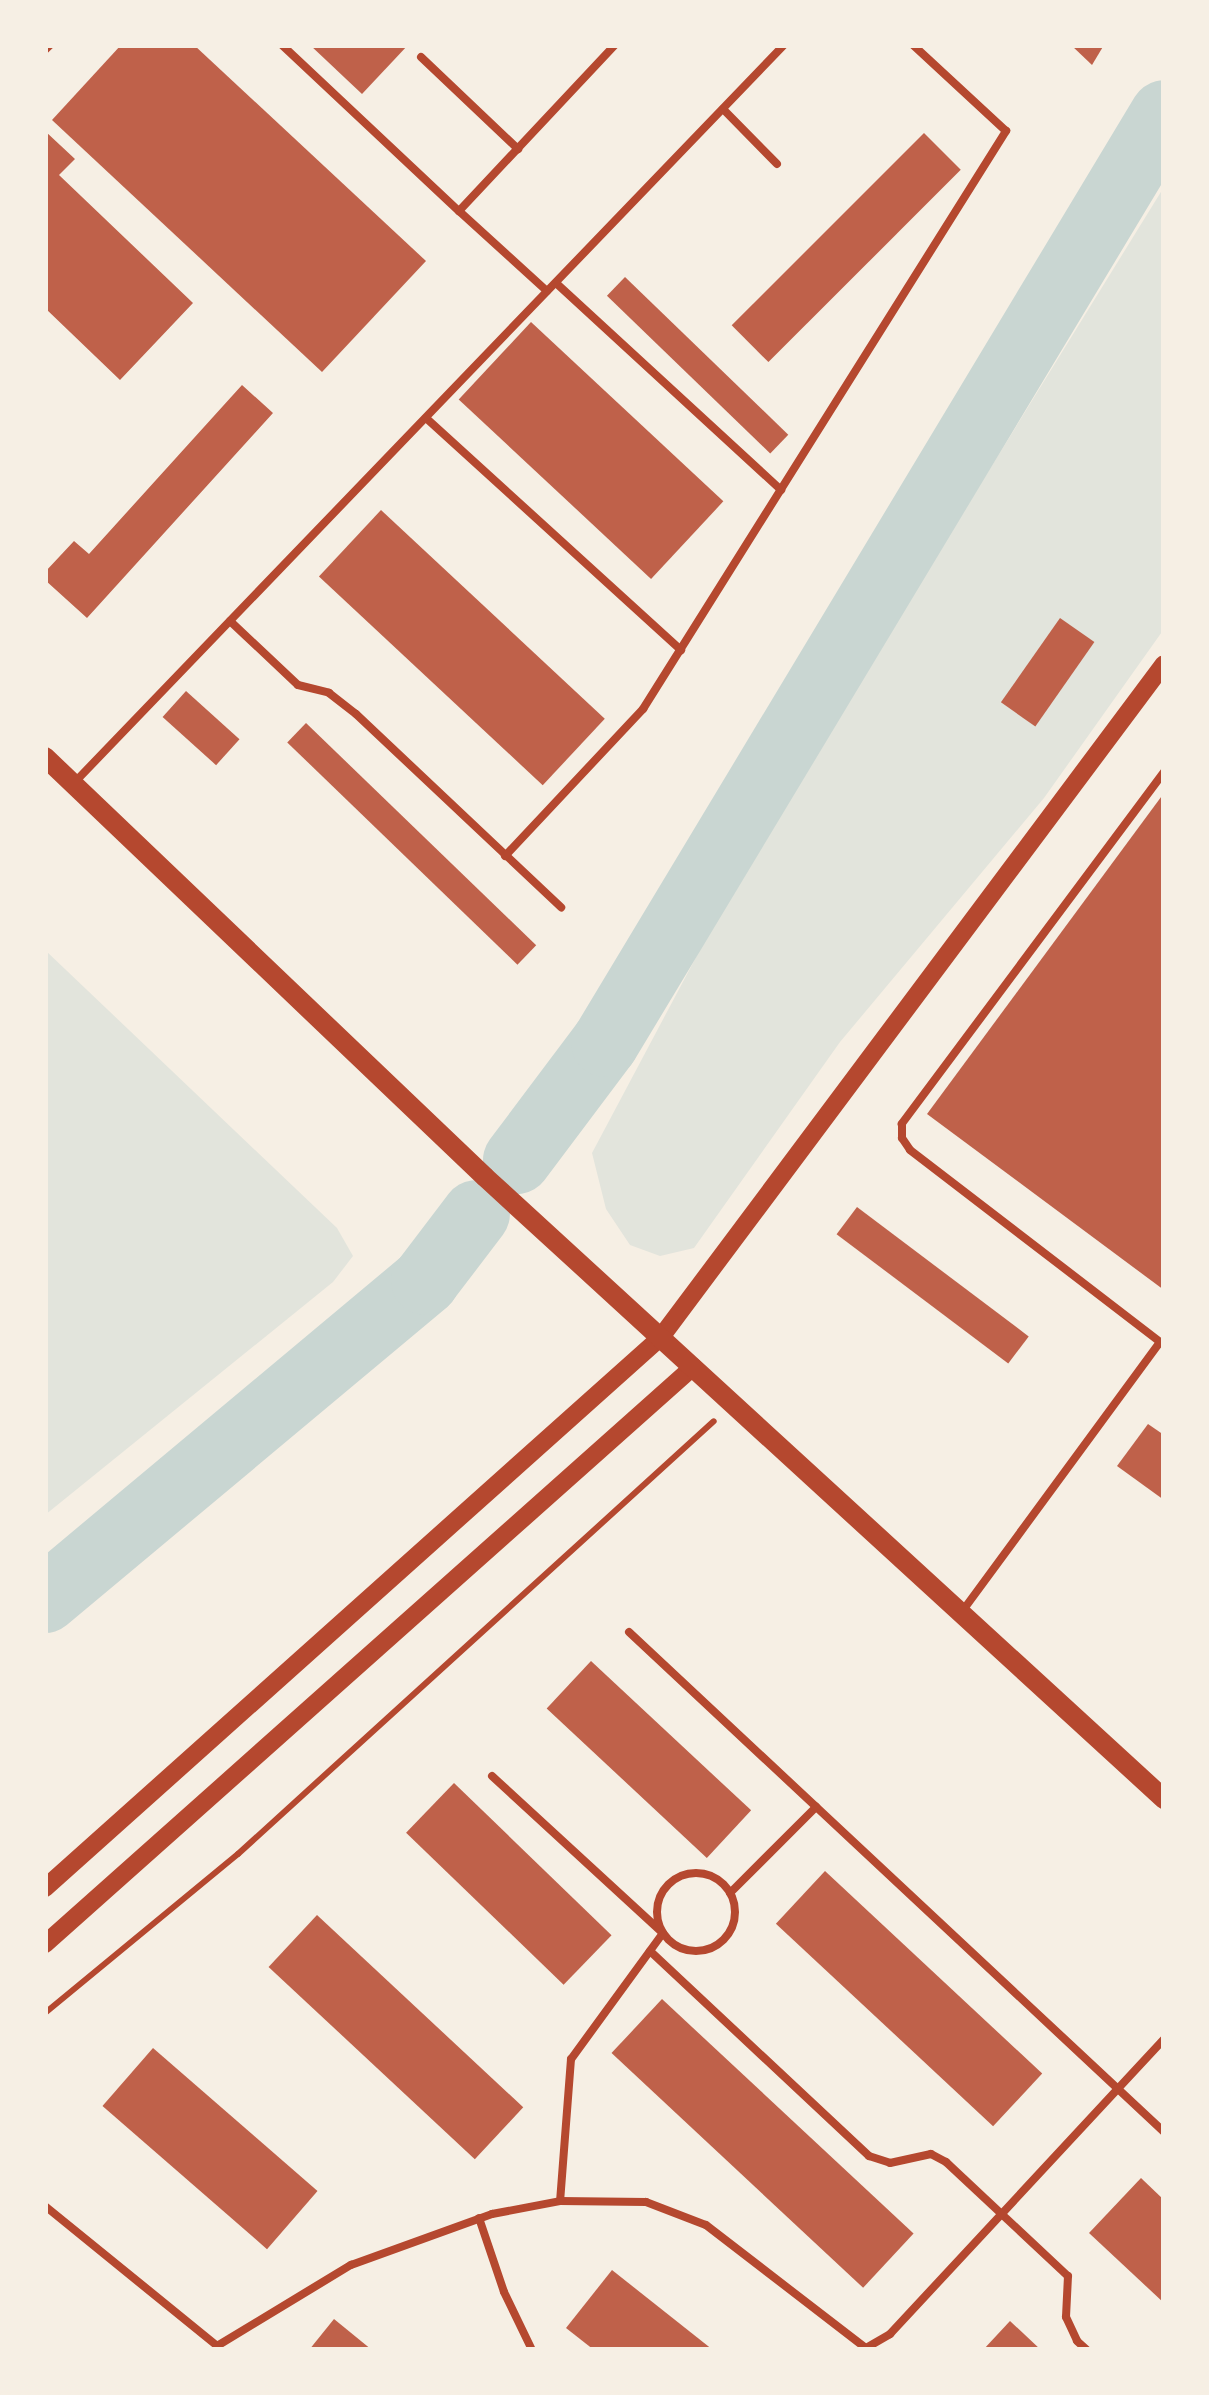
<!DOCTYPE html>
<html>
<head>
<meta charset="utf-8">
<style>
	body { margin:0 }
	#map { position:relative; width:1209px; height:2395px; overflow:hidden; background:#f6efe4; font-family:Quicksand,sans-serif }
	div>[style] { position:absolute }
	.green>* { inset:0; background:#e2e4dc }
	.river>* { height:68px; margin:-34px; padding:0 34px; transform-origin:34px; border-radius:34px; background:#c9d6d2 }
	.building>* { inset:0; background:#bf614a; transform-origin:0 0 }
	.path>* { height:6px; margin:-3px; padding:0 3px; transform-origin:3px; border-radius:3px; background:#b5482f }
	.service>* { height:8px; margin:-4px; padding:0 4px; transform-origin:4px; border-radius:4px; background:#b5482f }
	.service>.ring { margin:-4px; padding:0; box-sizing:content-box; background:none; border:8px solid #b5482f; border-radius:50% }
	.tertiary>* { height:18px; margin:-9px; padding:0 9px; transform-origin:9px; border-radius:9px; background:#b5482f }
	.secondary>* { height:20px; margin:-10px; padding:0 10px; transform-origin:10px; border-radius:10px; background:#b5482f }
	span { translate:-50% -50%; white-space:nowrap; text-align:center; line-height:1.15; -webkit-text-stroke:9px #f6efe4; paint-order:stroke }
	.frame { position:absolute; inset:0; border:48px solid #f6efe4; pointer-events:none }
</style>
</head>
<body>
<div id="map">
	<div class="green">
		<div style="clip-path:polygon(1164px 187px,1164px 629px,1044px 798px,840px 1042px,694px 1248px,660px 1256px,630px 1245px,606px 1209px,592px 1153px,744px 867px)"></div>
		<div style="clip-path:polygon(45px 950px,337px 1228px,353px 1256px,333px 1282px,45px 1515px)"></div>
	</div>
	<div class="river">
		<div style="left:517px;top:1160px;width:146px;rotate:-53.1deg"></div>
		<div style="left:605px;top:1043px;width:1084px;rotate:-58.96deg"></div>
		<div style="left:45px;top:1599px;width:496px;rotate:-39.9deg"></div>
		<div style="left:425px;top:1281px;width:84px;rotate:-52.7deg"></div>
	</div>
	<div class="building">
		<div style="clip-path:polygon(121px 45px,194px 45px,426px 261px,322px 372px,52px 120px)"></div>
		<div style="clip-path:polygon(310px 45px,408px 45px,362px 94px)"></div>
		<div style="clip-path:polygon(1071px 45px,1104px 45px,1092px 65px)"></div>
		<div style="clip-path:polygon(45px 131px,75px 159px,59px 175px,193px 303px,120px 380px,45px 308px)"></div>
		<div style="left:924px;top:133px;width:52px;height:272px;rotate:45deg"></div>
		<div style="left:625px;top:277px;width:227px;height:26px;rotate:44deg"></div>
		<div style="left:531px;top:322px;width:263px;height:106px;rotate:43deg"></div>
		<div style="clip-path:polygon(242px 385px,273px 413px,87px 618px,45px 580px,45px 572px,74px 541px,89px 554px)"></div>
		<div style="left:381px;top:510px;width:306px;height:91px;rotate:43deg"></div>
		<div style="left:1060px;top:618px;width:42px;height:103px;rotate:35deg"></div>
		<div style="left:186px;top:691px;width:72px;height:35px;rotate:42deg"></div>
		<div style="left:306px;top:723px;width:320px;height:27px;rotate:44deg"></div>
		<div style="clip-path:polygon(1164px 793px,1164px 1290px,927px 1114px)"></div>
		<div style="left:857px;top:1207px;width:215px;height:34px;rotate:37deg"></div>
		<div style="clip-path:polygon(1148px 1424px,1164px 1435px,1164px 1500px,1117px 1466px)"></div>
		<div style="left:591px;top:1661px;width:219px;height:65px;rotate:43deg"></div>
		<div style="left:454px;top:1783px;width:219px;height:69px;rotate:44deg"></div>
		<div style="left:825px;top:1871px;width:297px;height:72px;rotate:43deg"></div>
		<div style="left:317px;top:1915px;width:282px;height:71px;rotate:43deg"></div>
		<div style="left:662px;top:1999px;width:344px;height:74px;rotate:43deg"></div>
		<div style="left:153px;top:2048px;width:218px;height:77px;rotate:41deg"></div>
		<div style="clip-path:polygon(1141px 2178px,1164px 2200px,1164px 2303px,1089px 2233px)"></div>
		<div style="clip-path:polygon(612px 2270px,713px 2350px,594px 2350px,566px 2328px)"></div>
		<div style="clip-path:polygon(334px 2319px,372px 2350px,309px 2350px)"></div>
		<div style="clip-path:polygon(1010px 2321px,1041px 2350px,983px 2350px)"></div>
	</div>
	<div class="path">
		<div style="left:45px;top:2013px;width:250px;rotate:-39.5deg"></div>
		<div style="left:238px;top:1854px;width:643px;rotate:-42.29deg"></div>
	</div>
	<div class="service">
		<div style="left:282px;top:45px;width:243px;rotate:43.2deg"></div>
		<div style="left:459px;top:211px;width:228px;rotate:-46.8deg"></div>
		<div style="left:45px;top:50px;width:7px;rotate:-45deg"></div>
		<div style="left:421px;top:57px;width:134px;rotate:43.5deg"></div>
		<div style="left:723px;top:109px;width:77px;rotate:45.5deg"></div>
		<div style="left:459px;top:211px;width:119px;rotate:42.3deg"></div>
		<div style="left:556px;top:283px;width:306px;rotate:42.6deg"></div>
		<div style="left:426px;top:418px;width:345px;rotate:42.3deg"></div>
		<div style="left:230px;top:621px;width:93px;rotate:43.3deg"></div>
		<div style="left:298px;top:685px;width:32px;rotate:14deg"></div>
		<div style="left:329px;top:693px;width:34px;rotate:38deg"></div>
		<div style="left:356px;top:714px;width:282px;rotate:43.3deg"></div>
		<div style="left:1164px;top:772px;width:439px;rotate:126.7deg"></div>
		<div style="left:902px;top:1124px;width:14px;rotate:90deg"></div>
		<div style="left:902px;top:1138px;width:14px;rotate:56deg"></div>
		<div style="left:910px;top:1150px;width:320px;rotate:37.5deg"></div>
		<div style="left:74px;top:783px;width:1024px;rotate:-46.11deg"></div>
		<div style="left:505px;top:856px;width:202px;rotate:-46.8deg"></div>
		<div style="left:643px;top:709px;width:683px;rotate:-57.87deg"></div>
		<div style="left:1006px;top:131px;width:127px;rotate:-137.2deg"></div>
		<div style="left:961px;top:1613px;width:336px;rotate:-53.7deg"></div>
		<div style="left:629px;top:1632px;width:732px;rotate:43.06deg"></div>
		<div style="left:492px;top:1776px;width:232px;rotate:42.6deg"></div>
		<div style="left:663px;top:1933px;width:156px;rotate:126.1deg"></div>
		<div style="left:571px;top:2059px;width:142px;rotate:94.4deg"></div>
		<div class="ring" style="left:657px;top:1873px;width:70px;height:70px"></div>
		<div style="left:730px;top:1893px;width:122px;rotate:-45deg"></div>
		<div style="left:650px;top:1951px;width:300px;rotate:43.1deg"></div>
		<div style="left:869px;top:2156px;width:22px;rotate:18deg"></div>
		<div style="left:890px;top:2163px;width:42px;rotate:-12.4deg"></div>
		<div style="left:931px;top:2154px;width:17px;rotate:28deg"></div>
		<div style="left:946px;top:2162px;width:167px;rotate:43.1deg"></div>
		<div style="left:1068px;top:2276px;width:41px;rotate:92.8deg"></div>
		<div style="left:1066px;top:2317px;width:26px;rotate:65deg"></div>
		<div style="left:1077px;top:2341px;width:13px;rotate:42deg"></div>
		<div style="left:45px;top:2206px;width:222px;rotate:39.1deg"></div>
		<div style="left:217px;top:2346px;width:157px;rotate:-31.2deg"></div>
		<div style="left:351px;top:2265px;width:150px;rotate:-19.9deg"></div>
		<div style="left:492px;top:2214px;width:69px;rotate:-10.8deg"></div>
		<div style="left:560px;top:2201px;width:86px;rotate:0.7deg"></div>
		<div style="left:646px;top:2202px;width:64px;rotate:21deg"></div>
		<div style="left:706px;top:2225px;width:202px;rotate:37.6deg"></div>
		<div style="left:866px;top:2348px;width:28px;rotate:-30deg"></div>
		<div style="left:890px;top:2334px;width:403px;rotate:-47.1deg"></div>
		<div style="left:479px;top:2218px;width:78px;rotate:71.3deg"></div>
		<div style="left:504px;top:2292px;width:64px;rotate:64.2deg"></div>
	</div>
	<div class="tertiary">
		<div style="left:45px;top:1888px;width:826px;rotate:-41.81deg"></div>
		<div style="left:661px;top:1337px;width:840px;rotate:-53.23deg"></div>
		<div style="left:45px;top:1944px;width:868px;rotate:-41.68deg"></div>
	</div>
	<div class="secondary">
		<div style="left:45px;top:757px;width:608px;rotate:43.67deg"></div>
		<div style="left:485px;top:1177px;width:921px;rotate:42.49deg"></div>
	</div>
	<div class="frame"></div>
</div>
</body>
</html>
